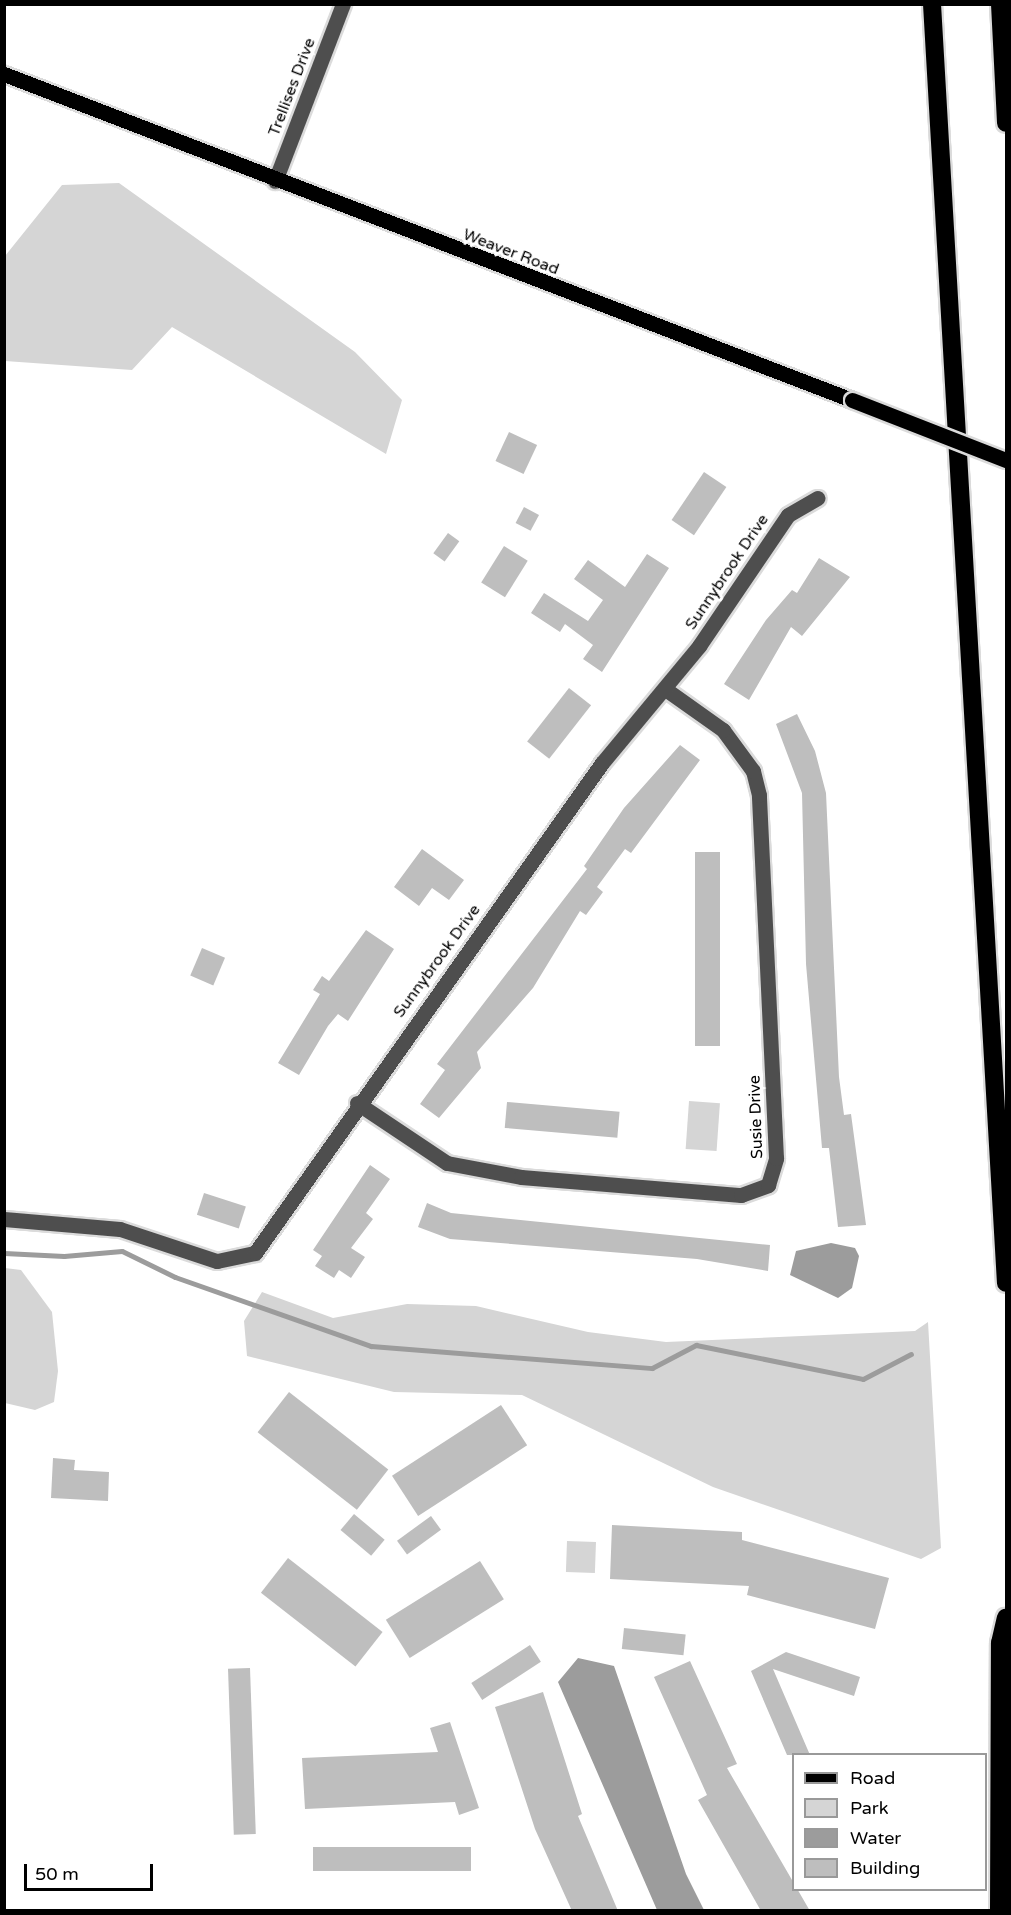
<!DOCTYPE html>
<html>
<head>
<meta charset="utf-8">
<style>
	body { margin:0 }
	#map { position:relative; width:1011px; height:1915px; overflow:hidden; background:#fff; font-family:"Varela Round",sans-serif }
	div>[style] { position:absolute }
	.green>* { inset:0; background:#d5d5d5; transform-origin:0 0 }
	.water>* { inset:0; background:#9c9c9c }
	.stream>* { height:5px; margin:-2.5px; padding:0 2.5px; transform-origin:2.5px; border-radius:2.5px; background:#9c9c9c }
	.building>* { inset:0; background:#bebebe; transform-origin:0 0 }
	.roads { filter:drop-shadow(2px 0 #dbdbdb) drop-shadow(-2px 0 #dbdbdb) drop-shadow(0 2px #dbdbdb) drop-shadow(0 -2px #dbdbdb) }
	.minor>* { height:15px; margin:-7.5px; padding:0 7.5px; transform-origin:7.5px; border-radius:7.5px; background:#4e4e4e }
	.major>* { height:15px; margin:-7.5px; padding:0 7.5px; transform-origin:7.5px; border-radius:7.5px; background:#000 }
	.highway>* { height:18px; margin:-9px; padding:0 9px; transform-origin:9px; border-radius:9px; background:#000 }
	.bridges { filter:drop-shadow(2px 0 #dbdbdb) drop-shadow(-2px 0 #dbdbdb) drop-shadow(0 2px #dbdbdb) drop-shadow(0 -2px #dbdbdb) }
	.major-bridge>* { height:15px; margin:-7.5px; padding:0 7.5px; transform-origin:7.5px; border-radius:7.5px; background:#000 }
	span { translate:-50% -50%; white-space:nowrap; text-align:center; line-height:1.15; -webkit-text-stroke:6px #fff; paint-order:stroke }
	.street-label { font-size:16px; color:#000 }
	.frame { position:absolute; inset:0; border:6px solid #000; pointer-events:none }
	.legend { position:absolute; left:792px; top:1753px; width:195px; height:138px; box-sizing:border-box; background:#fff; border:2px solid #999; margin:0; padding:8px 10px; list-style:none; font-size:18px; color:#000 }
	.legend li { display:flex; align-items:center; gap:12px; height:30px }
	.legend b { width:30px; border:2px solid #999 }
	.scale { position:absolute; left:24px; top:1864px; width:129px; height:27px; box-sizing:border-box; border:3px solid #000; border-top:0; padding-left:8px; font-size:18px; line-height:21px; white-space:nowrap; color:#000; -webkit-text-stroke:4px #fff; paint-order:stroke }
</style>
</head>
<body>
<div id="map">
	<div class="green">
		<div style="clip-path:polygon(119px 183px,355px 352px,402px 400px,386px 454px,172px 327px,132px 370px,5px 361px,5px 256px,62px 185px)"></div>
		<div style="left:689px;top:1101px;width:31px;height:48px;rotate:4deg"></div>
		<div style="clip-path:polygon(5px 1268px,21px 1270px,52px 1312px,58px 1371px,54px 1402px,35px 1410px,5px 1403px)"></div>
		<div style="clip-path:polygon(262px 1292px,333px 1318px,407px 1304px,476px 1306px,588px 1332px,666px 1342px,915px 1331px,928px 1322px,941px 1548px,921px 1559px,713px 1487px,522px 1395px,394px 1392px,247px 1356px,244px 1321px)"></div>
		<div style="left:567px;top:1541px;width:29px;height:31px;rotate:2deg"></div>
	</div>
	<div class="water">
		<div style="clip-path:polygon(831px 1243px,855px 1248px,859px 1256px,852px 1288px,838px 1298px,790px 1275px,796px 1251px)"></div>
		<div style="clip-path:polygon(578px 1658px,614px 1666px,686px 1874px,704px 1910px,657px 1910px,558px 1682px)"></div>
	</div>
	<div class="stream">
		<div style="left:4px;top:1253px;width:60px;rotate:2.9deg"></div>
		<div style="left:64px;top:1256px;width:58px;rotate:-4.9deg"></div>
		<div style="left:122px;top:1251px;width:59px;rotate:26.1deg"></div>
		<div style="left:175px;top:1277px;width:208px;rotate:19.4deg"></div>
		<div style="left:371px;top:1346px;width:282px;rotate:4.5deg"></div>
		<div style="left:652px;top:1368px;width:50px;rotate:-27.6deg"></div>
		<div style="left:696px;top:1345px;width:170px;rotate:11.5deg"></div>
		<div style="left:863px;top:1379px;width:54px;rotate:-27.5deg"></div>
	</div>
	<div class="building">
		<div style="left:509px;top:432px;width:31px;height:32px;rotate:25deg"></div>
		<div style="left:704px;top:472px;width:27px;height:58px;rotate:34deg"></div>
		<div style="left:524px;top:507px;width:17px;height:18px;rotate:28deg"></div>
		<div style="left:448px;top:533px;width:14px;height:25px;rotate:36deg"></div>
		<div style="left:504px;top:546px;width:28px;height:43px;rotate:32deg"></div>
		<div style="clip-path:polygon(647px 554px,669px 568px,602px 672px,583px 659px,593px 645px,565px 624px,560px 632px,531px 613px,544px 593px,588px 621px,603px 600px,574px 579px,588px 560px,625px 587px)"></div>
		<div style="clip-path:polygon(819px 558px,850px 577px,802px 636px,791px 627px,749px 700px,724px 684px,766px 620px,792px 590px,797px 593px)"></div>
		<div style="left:569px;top:688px;width:28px;height:68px;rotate:38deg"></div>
		<div style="clip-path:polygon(797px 714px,815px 751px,826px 793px,839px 1077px,844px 1115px,851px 1114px,866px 1225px,838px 1227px,829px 1148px,822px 1148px,806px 964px,802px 793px,776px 724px)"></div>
		<div style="clip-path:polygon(680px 745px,700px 760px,631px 853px,625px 849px,597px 887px,603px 892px,586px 915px,580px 911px,533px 988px,477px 1052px,481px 1068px,439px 1118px,420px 1104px,445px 1070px,437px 1064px,587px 869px,584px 866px,624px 808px)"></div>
		<div style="clip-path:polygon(422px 849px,464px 880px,449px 900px,432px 888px,419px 906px,394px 887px)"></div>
		<div style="left:695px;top:852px;width:25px;height:194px"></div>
		<div style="clip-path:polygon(366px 930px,394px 949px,348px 1021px,338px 1014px,328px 1026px,299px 1075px,278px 1063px,320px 994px,313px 990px,322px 976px,329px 981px)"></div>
		<div style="left:202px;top:948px;width:25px;height:30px;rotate:23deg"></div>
		<div style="left:507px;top:1102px;width:113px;height:26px;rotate:5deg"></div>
		<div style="clip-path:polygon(370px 1165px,390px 1179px,366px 1213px,373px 1219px,351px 1248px,365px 1257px,351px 1278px,339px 1270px,334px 1278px,315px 1266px,322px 1256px,313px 1250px)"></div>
		<div style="left:204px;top:1193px;width:44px;height:23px;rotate:18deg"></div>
		<div style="clip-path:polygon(427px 1203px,451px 1213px,770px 1245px,768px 1271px,697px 1259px,450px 1239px,418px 1227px)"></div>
		<div style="left:289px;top:1392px;width:126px;height:51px;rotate:38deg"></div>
		<div style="left:501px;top:1405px;width:48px;height:130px;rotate:57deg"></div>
		<div style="clip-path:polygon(53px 1458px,75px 1460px,74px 1470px,109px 1472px,108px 1501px,51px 1498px)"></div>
		<div style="left:354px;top:1514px;width:40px;height:21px;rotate:40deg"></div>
		<div style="left:431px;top:1516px;width:17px;height:42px;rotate:54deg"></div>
		<div style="clip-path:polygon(612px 1525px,742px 1532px,742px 1540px,889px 1578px,875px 1629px,747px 1595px,749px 1586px,610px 1579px)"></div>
		<div style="left:288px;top:1558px;width:120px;height:44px;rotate:38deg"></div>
		<div style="left:480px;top:1561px;width:45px;height:111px;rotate:58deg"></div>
		<div style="left:624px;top:1628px;width:62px;height:21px;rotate:6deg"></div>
		<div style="left:530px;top:1645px;width:20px;height:70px;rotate:57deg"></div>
		<div style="clip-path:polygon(786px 1652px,860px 1677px,854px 1696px,773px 1669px,810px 1755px,787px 1755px,751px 1671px)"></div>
		<div style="clip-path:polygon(690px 1661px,737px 1764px,727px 1768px,810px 1911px,761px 1911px,698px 1800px,707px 1795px,654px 1677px)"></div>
		<div style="left:250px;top:1668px;width:166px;height:22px;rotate:88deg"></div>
		<div style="clip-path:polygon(543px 1692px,582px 1814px,578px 1816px,618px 1911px,572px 1911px,535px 1829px,495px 1707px)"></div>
		<div style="clip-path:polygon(450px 1722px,479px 1808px,459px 1815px,455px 1802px,305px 1809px,302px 1758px,438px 1752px,430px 1728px)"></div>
		<div style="left:471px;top:1847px;width:24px;height:158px;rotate:90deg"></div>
	</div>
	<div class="roads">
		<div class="minor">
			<div style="left:275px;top:181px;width:190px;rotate:-69deg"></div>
			<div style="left:357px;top:1103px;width:108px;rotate:33.7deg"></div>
			<div style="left:447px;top:1163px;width:75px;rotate:10.7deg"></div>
			<div style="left:521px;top:1177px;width:221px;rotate:4.7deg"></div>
			<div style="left:741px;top:1195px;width:29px;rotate:-20deg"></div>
			<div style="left:768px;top:1185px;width:28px;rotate:-73deg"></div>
			<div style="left:776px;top:1158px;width:363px;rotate:-92.7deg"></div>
			<div style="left:759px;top:795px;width:25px;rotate:-104deg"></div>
			<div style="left:753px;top:771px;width:51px;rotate:-126.2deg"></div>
			<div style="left:723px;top:730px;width:71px;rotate:-144.7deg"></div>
			<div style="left:4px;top:1219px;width:116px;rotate:4.9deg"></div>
			<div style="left:120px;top:1229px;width:102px;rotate:18.3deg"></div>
			<div style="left:217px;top:1261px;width:39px;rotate:-12deg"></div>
			<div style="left:255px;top:1253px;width:600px;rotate:-54.7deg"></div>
			<div style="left:602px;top:763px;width:152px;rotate:-50.3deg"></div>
			<div style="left:699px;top:646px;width:158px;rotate:-55.8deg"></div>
			<div style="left:788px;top:515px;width:34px;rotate:-30deg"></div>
		</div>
		<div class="major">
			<div style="left:4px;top:74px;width:909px;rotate:21.03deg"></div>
		</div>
		<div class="highway">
			<div style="left:932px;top:4px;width:1281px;rotate:86.69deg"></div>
			<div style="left:1000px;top:4px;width:119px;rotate:87.1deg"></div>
			<div style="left:999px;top:1910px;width:267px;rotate:-89.8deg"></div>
			<div style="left:1000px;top:1643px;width:26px;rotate:-77deg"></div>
		</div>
	</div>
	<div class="bridges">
		<div class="major-bridge">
			<div style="left:852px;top:400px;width:165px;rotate:21.3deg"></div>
		</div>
	</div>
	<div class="street-label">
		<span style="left:292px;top:87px;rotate:-69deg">Trellises Drive</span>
		<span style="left:511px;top:252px;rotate:21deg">Weaver Road</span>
		<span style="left:727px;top:572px;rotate:-56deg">Sunnybrook Drive</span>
		<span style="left:437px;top:961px;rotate:-54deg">Sunnybrook Drive</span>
		<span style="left:756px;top:1117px;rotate:-92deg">Susie Drive</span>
	</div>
	<div class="frame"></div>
	<ul class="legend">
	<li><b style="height:8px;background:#000"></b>Road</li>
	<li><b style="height:16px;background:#d5d5d5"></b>Park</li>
	<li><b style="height:16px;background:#9c9c9c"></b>Water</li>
	<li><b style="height:16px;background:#bebebe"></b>Building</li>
	</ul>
	<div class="scale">50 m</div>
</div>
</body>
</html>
